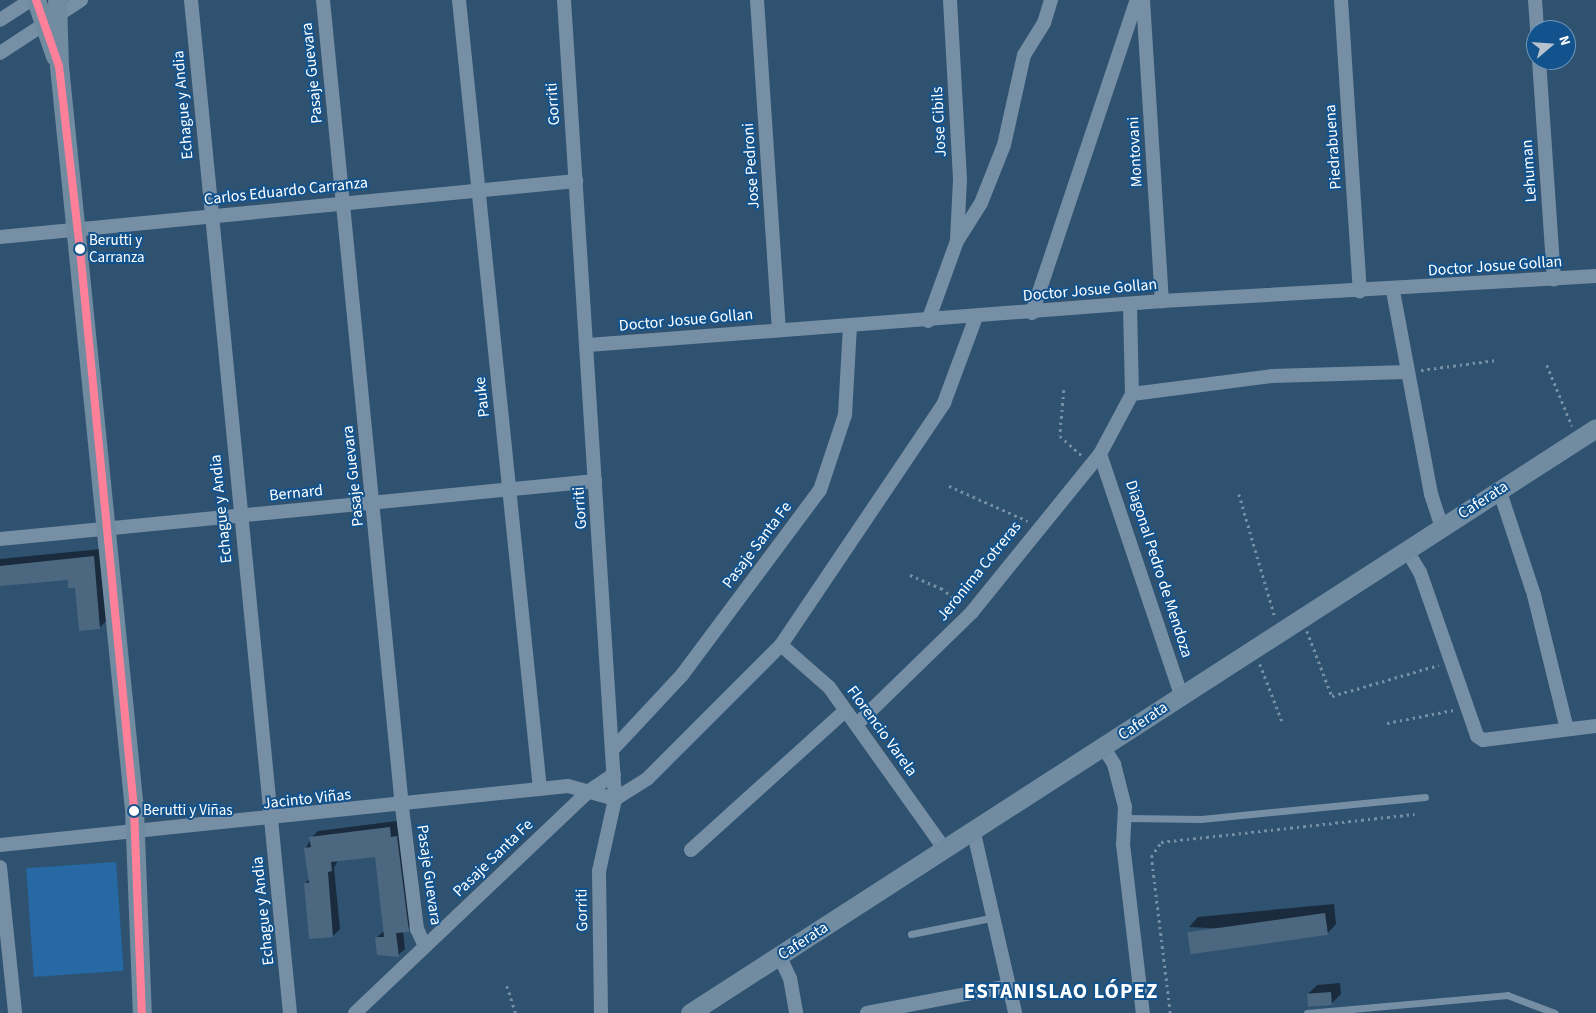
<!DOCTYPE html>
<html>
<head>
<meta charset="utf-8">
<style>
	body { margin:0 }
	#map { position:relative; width:1596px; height:1013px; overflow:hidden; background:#2f5271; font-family:"Source Sans 3",sans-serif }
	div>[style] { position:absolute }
	.green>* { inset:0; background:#2669a4; transform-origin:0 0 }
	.shadow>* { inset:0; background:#0007 }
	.building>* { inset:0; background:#4c6881; transform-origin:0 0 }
	.path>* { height:2.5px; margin-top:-1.25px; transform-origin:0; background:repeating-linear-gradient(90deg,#768fa5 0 2.5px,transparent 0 6.5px) }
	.lane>* { height:7px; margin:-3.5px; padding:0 3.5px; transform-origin:3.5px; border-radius:3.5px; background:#768fa5 }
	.street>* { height:14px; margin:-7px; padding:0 7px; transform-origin:7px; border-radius:7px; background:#768fa5 }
	.secondary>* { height:19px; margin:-9.5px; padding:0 9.5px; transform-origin:9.5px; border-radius:9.5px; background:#718ba1 }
	.bus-1>* { height:8px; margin:-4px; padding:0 4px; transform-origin:4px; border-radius:4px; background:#ff8098 }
	.dots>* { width:14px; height:14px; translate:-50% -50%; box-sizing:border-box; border:2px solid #13538d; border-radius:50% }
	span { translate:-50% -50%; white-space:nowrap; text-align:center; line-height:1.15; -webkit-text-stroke:4px #13538d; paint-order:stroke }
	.bus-label { font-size:15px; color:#fff }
	.left { translate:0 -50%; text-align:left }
	.street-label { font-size:16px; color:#fff }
	.district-label { font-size:21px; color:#fff; font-weight:700; letter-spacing:1px }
	.north { position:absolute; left:1526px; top:20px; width:50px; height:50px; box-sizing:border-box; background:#13538d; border:1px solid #7198bb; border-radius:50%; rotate:72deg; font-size:14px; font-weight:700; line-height:20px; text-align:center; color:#fff }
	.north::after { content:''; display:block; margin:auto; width:18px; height:22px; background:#b6c2cd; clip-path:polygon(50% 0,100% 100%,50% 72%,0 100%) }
</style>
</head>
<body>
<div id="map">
	<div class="green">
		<div style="left:116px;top:862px;width:109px;height:90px;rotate:86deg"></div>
	</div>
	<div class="shadow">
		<div style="clip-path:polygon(101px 549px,107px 620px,100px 627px,69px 578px,0 585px,0 559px)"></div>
		<div style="clip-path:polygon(397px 821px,398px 830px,403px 830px,415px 923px,403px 931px,405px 949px,398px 955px,376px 938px,384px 931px,376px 856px,338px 860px,334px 868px,340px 929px,333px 936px,310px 938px,305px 884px,309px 879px,306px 848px,311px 838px,318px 831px)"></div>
		<div style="clip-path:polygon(1334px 904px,1336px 924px,1327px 934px,1189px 927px,1198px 917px)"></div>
		<div style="clip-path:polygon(1340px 983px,1341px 994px,1332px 1003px,1308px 994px,1317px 985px)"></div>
	</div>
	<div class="building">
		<div style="clip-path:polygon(94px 556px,100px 629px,79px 631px,75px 588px,68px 588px,68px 580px,0 586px,0 566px)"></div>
		<div style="clip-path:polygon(390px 827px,391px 837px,397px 836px,409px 932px,396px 933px,399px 957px,377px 955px,375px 937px,384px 937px,375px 857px,331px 862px,332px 871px,328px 872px,333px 937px,309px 939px,304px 883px,309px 883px,304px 848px,311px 847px,309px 837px)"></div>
		<div style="left:1325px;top:913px;width:22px;height:139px;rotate:82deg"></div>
		<div style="left:1331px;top:992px;width:13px;height:24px;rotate:86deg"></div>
	</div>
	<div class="path">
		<div style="left:1547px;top:365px;width:66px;rotate:67.7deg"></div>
		<div style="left:1421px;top:370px;width:76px;rotate:-7.6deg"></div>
		<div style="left:1064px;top:390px;width:46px;rotate:95deg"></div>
		<div style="left:1060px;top:436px;width:30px;rotate:42deg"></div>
		<div style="left:949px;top:486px;width:86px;rotate:23.9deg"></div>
		<div style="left:1239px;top:494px;width:128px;rotate:73.7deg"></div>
		<div style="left:910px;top:575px;width:34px;rotate:23deg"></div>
		<div style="left:941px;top:588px;width:25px;rotate:37deg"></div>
		<div style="left:1307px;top:631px;width:70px;rotate:69deg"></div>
		<div style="left:1332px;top:696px;width:111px;rotate:-16.2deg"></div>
		<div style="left:1260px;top:664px;width:61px;rotate:68.9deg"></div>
		<div style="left:1387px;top:723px;width:68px;rotate:-11deg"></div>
		<div style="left:507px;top:986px;width:28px;rotate:72deg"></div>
		<div style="left:1170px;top:1013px;width:157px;rotate:-96.9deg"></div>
		<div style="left:1151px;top:857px;width:18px;rotate:-56deg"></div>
		<div style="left:1161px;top:842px;width:255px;rotate:-6.3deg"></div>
	</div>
	<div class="lane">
		<div style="left:1127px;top:818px;width:74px;rotate:0.8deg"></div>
		<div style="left:1201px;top:819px;width:225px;rotate:-5.6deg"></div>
		<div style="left:911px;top:934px;width:86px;rotate:-11.4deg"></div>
		<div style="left:1307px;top:1013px;width:201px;rotate:-5.1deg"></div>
		<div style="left:1507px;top:995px;width:51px;rotate:20.6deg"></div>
	</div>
	<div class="street">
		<div style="left:191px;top:0;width:1018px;rotate:84.42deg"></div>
		<div style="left:323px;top:0;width:811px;rotate:84.41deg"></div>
		<div style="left:402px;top:807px;width:123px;rotate:83deg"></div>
		<div style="left:417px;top:929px;width:19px;rotate:65deg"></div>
		<div style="left:459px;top:0;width:793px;rotate:84.14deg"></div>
		<div style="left:564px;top:0;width:801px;rotate:86.35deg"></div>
		<div style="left:615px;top:799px;width:74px;rotate:102.5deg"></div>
		<div style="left:599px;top:871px;width:142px;rotate:89.2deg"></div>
		<div style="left:757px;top:0;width:331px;rotate:86.2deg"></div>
		<div style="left:950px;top:0;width:180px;rotate:86.8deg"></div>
		<div style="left:960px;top:180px;width:60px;rotate:92.9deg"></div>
		<div style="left:1143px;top:0;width:302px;rotate:86.4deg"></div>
		<div style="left:1341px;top:0;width:292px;rotate:86.3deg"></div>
		<div style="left:1535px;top:0;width:30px;rotate:86deg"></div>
		<div style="left:0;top:20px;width:37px;rotate:-33deg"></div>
		<div style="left:0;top:53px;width:97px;rotate:-33.2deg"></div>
		<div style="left:1539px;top:60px;width:220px;rotate:86.1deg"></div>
		<div style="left:0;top:237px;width:579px;rotate:-5.55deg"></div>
		<div style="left:1393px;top:291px;width:207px;rotate:79.4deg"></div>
		<div style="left:1431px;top:494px;width:35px;rotate:72deg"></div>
		<div style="left:1032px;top:313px;width:330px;rotate:-71.5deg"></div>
		<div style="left:928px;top:321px;width:85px;rotate:-70.1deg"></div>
		<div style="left:957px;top:241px;width:45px;rotate:-57.7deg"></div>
		<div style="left:981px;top:203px;width:62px;rotate:-68.4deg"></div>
		<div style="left:1004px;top:145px;width:92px;rotate:-77.5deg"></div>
		<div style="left:1024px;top:55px;width:38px;rotate:-58deg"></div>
		<div style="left:1044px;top:23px;width:24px;rotate:-73deg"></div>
		<div style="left:588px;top:345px;width:576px;rotate:-4.38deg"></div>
		<div style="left:1162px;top:301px;width:435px;rotate:-3.3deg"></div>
		<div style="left:1132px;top:394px;width:141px;rotate:-7.3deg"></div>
		<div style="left:1272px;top:376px;width:134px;rotate:-1.7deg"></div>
		<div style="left:1100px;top:454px;width:254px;rotate:71.4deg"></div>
		<div style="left:1499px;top:489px;width:112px;rotate:71.7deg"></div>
		<div style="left:1534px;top:595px;width:138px;rotate:76.2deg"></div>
		<div style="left:0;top:539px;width:598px;rotate:-5.57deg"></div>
		<div style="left:1406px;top:549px;width:27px;rotate:59deg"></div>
		<div style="left:1420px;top:572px;width:174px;rotate:70.8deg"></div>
		<div style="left:1477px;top:736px;width:7px;rotate:34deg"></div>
		<div style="left:1483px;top:740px;width:114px;rotate:-7.1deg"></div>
		<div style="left:781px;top:645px;width:64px;rotate:41.2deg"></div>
		<div style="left:829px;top:687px;width:198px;rotate:54.5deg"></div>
		<div style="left:857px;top:724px;width:161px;rotate:-44.2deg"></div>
		<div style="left:972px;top:612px;width:203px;rotate:-51deg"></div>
		<div style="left:1100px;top:454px;width:68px;rotate:-61.9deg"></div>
		<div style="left:1132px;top:394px;width:88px;rotate:-91.3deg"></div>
		<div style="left:1104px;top:748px;width:19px;rotate:58deg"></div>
		<div style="left:1114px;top:764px;width:44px;rotate:75.7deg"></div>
		<div style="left:1125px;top:807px;width:37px;rotate:93deg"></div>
		<div style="left:1123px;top:844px;width:170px;rotate:83.3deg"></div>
		<div style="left:613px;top:749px;width:101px;rotate:-47deg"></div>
		<div style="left:682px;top:675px;width:231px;rotate:-53.3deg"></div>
		<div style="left:820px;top:490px;width:79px;rotate:-71.6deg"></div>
		<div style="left:845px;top:415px;width:90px;rotate:-86.8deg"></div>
		<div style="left:973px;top:829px;width:189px;rotate:77.1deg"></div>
		<div style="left:0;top:845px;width:571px;rotate:-5.93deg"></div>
		<div style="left:568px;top:786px;width:49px;rotate:15.5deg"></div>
		<div style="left:615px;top:799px;width:38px;rotate:-32deg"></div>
		<div style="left:647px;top:779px;width:190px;rotate:-45deg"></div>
		<div style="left:781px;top:645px;width:292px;rotate:-56deg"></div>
		<div style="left:944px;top:403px;width:92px;rotate:-69.6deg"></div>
		<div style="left:691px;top:850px;width:207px;rotate:-42.1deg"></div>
		<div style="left:0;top:867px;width:147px;rotate:84.1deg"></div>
		<div style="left:780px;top:957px;width:23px;rotate:65deg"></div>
		<div style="left:790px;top:978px;width:36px;rotate:80deg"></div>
		<div style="left:355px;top:1013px;width:323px;rotate:-43.5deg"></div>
		<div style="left:589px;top:791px;width:30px;rotate:-34deg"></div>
		<div style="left:867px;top:1013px;width:145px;rotate:-10.8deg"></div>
	</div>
	<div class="secondary">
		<div style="left:36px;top:0;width:59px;rotate:71.3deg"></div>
		<div style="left:57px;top:0;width:66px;rotate:88.3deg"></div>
		<div style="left:59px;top:66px;width:747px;rotate:84.24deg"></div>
		<div style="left:134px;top:809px;width:204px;rotate:87.8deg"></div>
		<div style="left:690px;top:1013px;width:1078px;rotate:-32.85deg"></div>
	</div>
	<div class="bus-1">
		<div style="left:36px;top:0;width:70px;rotate:70.8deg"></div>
		<div style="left:59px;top:66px;width:184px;rotate:83.5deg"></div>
		<div style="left:80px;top:249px;width:563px;rotate:84.49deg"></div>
		<div style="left:134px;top:809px;width:204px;rotate:87.8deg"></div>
	</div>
	<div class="dots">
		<div style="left:80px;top:249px;background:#fff"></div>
		<div style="left:134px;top:811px;background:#fff"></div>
	</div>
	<div class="bus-label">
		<span class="left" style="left:89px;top:249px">Berutti y<br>Carranza</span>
		<span class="left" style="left:143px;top:811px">Berutti y Viñas</span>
	</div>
	<div class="street-label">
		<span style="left:312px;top:73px;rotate:-96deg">Pasaje Guevara</span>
		<span style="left:553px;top:104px;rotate:-94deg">Gorriti</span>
		<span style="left:183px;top:105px;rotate:-95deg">Echague y Andia</span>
		<span style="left:939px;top:122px;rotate:-93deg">Jose Cibils</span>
		<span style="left:1333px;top:147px;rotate:-94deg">Piedrabuena</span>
		<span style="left:1135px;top:152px;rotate:-93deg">Montovani</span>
		<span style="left:751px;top:166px;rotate:-94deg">Jose Pedroni</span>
		<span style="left:1529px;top:171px;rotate:-94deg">Lehuman</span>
		<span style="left:286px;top:191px;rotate:-6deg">Carlos Eduardo Carranza</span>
		<span style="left:1495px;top:266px;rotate:-4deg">Doctor Josue Gollan</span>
		<span style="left:1090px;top:290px;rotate:-5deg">Doctor Josue Gollan</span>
		<span style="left:686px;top:320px;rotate:-5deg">Doctor Josue Gollan</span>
		<span style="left:482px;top:397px;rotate:-96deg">Pauke</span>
		<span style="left:353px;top:476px;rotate:-96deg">Pasaje Guevara</span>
		<span style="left:296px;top:493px;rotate:-6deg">Bernard</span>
		<span style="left:1483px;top:500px;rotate:-33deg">Caferata</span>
		<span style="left:580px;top:508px;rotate:-94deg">Gorriti</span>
		<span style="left:221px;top:509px;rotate:-96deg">Echague y Andia</span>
		<span style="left:757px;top:545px;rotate:-53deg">Pasaje Santa Fe</span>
		<span style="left:1159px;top:569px;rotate:72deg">Diagonal Pedro de Mendoza</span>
		<span style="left:979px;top:571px;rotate:-51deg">Jeronima Cotreras</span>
		<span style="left:1143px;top:721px;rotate:-34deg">Caferata</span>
		<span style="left:882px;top:731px;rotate:54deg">Florencio Varela</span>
		<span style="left:307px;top:799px;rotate:-6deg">Jacinto Viñas</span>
		<span style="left:493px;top:858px;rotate:-44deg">Pasaje Santa Fe</span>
		<span style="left:429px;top:875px;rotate:82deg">Pasaje Guevara</span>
		<span style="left:582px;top:910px;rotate:-91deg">Gorriti</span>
		<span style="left:263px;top:911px;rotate:-96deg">Echague y Andia</span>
		<span style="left:803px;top:941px;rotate:-33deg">Caferata</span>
	</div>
	<div class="district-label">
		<span style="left:1061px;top:991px">ESTANISLAO LÓPEZ</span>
	</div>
	<div class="north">N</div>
</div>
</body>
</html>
